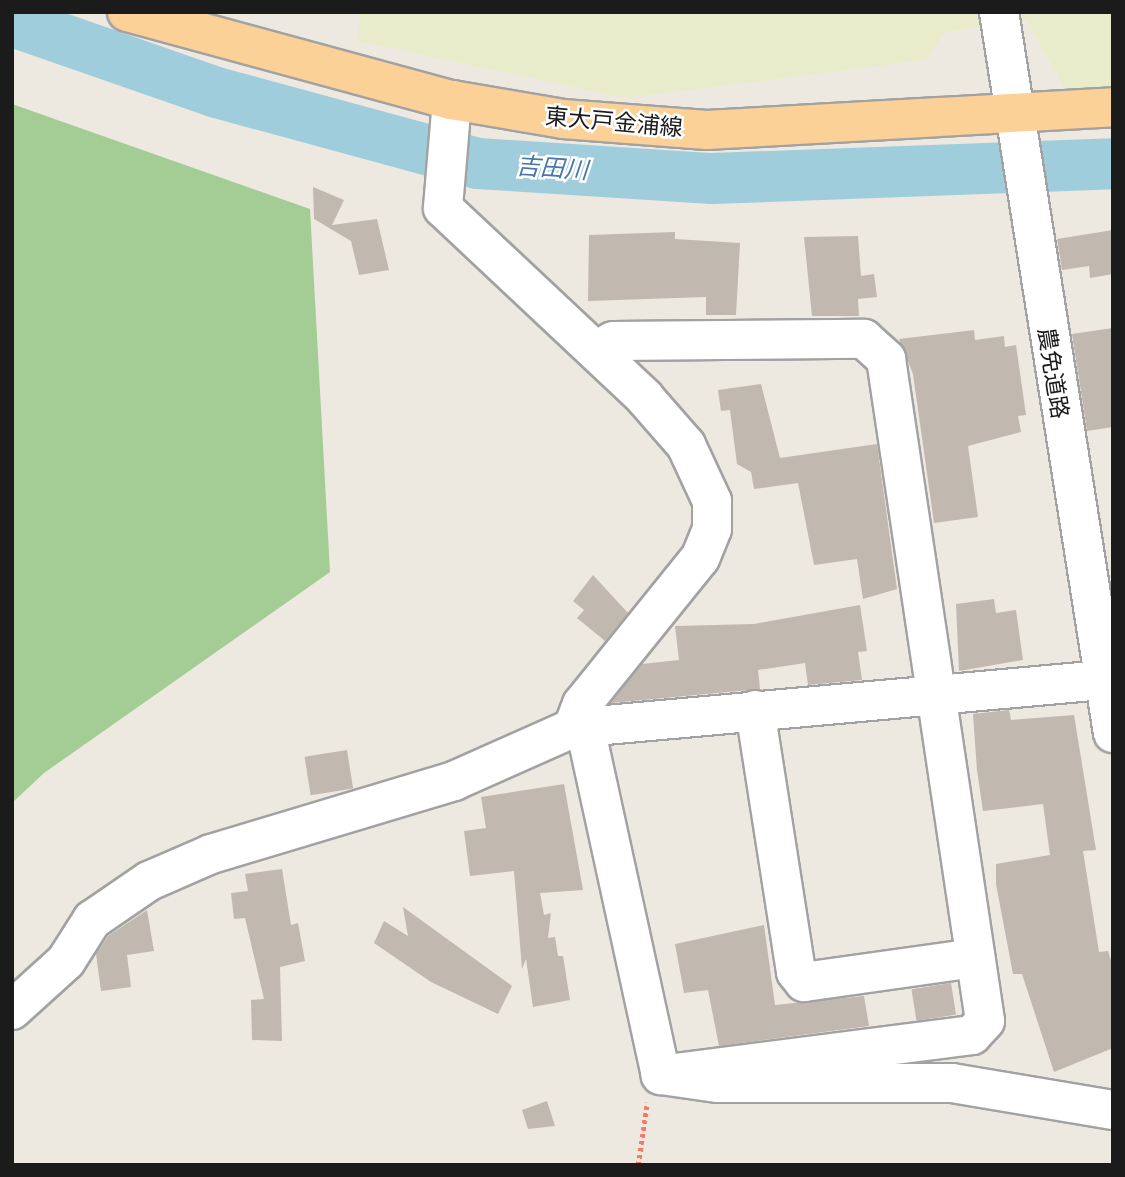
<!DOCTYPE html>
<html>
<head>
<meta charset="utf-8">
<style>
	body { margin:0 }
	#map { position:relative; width:1125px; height:1177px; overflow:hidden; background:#ede9e0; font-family:"IBM Plex Sans","Noto Sans JP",sans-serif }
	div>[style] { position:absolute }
	.farmland>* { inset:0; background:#e9eccb }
	.forest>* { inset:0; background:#a4cc95 }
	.river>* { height:51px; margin:-25.5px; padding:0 25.5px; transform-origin:25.5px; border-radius:25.5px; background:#a0cddb }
	.building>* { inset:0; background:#c1b8b0; transform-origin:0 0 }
	.path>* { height:4.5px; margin-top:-2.25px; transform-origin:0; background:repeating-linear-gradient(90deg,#f97765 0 3.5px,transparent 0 7px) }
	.roads { filter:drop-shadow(2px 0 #a2a2a2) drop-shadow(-2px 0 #a2a2a2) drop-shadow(0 2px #a2a2a2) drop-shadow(0 -2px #a2a2a2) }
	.minor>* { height:38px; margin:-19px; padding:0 19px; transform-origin:19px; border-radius:19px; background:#fff }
	.major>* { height:38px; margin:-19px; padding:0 19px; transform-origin:19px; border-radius:19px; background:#fbd197 }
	span { translate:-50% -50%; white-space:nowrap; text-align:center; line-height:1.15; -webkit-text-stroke:5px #fff; paint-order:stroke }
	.street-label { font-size:23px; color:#1b1b1b }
	.water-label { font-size:24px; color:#4977a9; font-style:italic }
	.frame { position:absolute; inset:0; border:14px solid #1b1b1b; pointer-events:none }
</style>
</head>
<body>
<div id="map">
	<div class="farmland">
		<div style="clip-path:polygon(360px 12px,1113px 12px,1113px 87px,1064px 88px,1027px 20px,946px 32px,925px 60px,625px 98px,358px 41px)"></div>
	</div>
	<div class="forest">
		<div style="clip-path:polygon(12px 104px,310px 209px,330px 572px,44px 773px,12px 803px)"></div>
	</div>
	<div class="river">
		<div style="left:12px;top:21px;width:216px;rotate:19.2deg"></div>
		<div style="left:216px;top:92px;width:271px;rotate:15.2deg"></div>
		<div style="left:478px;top:163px;width:234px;rotate:3.7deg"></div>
		<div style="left:712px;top:178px;width:401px;rotate:-2.1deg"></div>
	</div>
	<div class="building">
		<div style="clip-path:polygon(313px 187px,344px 200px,332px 225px,377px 219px,389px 270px,359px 275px,351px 241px,314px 219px)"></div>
		<div style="clip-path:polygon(1113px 230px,1113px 274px,1090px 278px,1089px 266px,1062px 270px,1057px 239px)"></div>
		<div style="clip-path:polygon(675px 232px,675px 239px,740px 243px,736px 315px,706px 315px,706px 297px,588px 301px,589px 235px)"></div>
		<div style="clip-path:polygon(858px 236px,861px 276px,874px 274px,877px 297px,858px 299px,859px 316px,812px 316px,804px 237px)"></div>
		<div style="clip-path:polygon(1113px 328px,1113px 427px,1087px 431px,1072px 334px)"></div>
		<div style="clip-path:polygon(974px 330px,975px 340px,1004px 336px,1005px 347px,1016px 345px,1026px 415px,1018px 416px,1021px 432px,968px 446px,978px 517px,934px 523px,913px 374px,899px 339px)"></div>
		<div style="clip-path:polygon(761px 384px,780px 458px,877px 444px,897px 589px,863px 599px,857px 559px,814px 565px,798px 483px,754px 489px,751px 472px,737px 464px,730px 410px,721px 411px,718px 390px)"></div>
		<div style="clip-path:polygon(593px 575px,628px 613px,605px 641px,577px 618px,584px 610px,573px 601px)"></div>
		<div style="clip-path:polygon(994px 599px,996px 613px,1016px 610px,1023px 660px,959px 671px,956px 604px)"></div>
		<div style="clip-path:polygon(860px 605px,867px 651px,858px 652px,862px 680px,808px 685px,805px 663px,758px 670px,760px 689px,611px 703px,642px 664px,679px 660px,675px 626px,754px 624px)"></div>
		<div style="clip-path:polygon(1009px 710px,1011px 720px,1074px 715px,1096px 850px,1083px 851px,1099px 952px,1108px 951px,1113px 967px,1113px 1048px,1054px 1072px,1022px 974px,1013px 974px,996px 884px,996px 864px,1050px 855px,1043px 804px,983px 811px,977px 770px,973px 714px)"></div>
		<div style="left:347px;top:750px;width:39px;height:43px;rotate:81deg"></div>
		<div style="clip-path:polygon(564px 784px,583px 890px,540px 893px,544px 915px,551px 913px,548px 938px,555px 937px,558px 956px,563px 956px,570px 1000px,533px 1007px,526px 959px,522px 969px,514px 871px,470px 876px,464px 831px,486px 828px,481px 797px)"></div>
		<div style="clip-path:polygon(282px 869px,291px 925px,298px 923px,305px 961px,280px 967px,282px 1041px,252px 1040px,251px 1000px,264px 999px,245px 918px,234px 919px,231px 893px,248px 891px,245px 874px)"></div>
		<div style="clip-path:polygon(403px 907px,512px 986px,498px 1014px,431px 982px,374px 943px,384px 921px,408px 936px)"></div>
		<div style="clip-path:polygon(147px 910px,154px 951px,127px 955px,131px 987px,101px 991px,96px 954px,108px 936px)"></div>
		<div style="clip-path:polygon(764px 925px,775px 1005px,864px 996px,869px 1026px,719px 1046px,708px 990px,684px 993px,675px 944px)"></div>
		<div style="left:951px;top:983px;width:32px;height:40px;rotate:81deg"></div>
		<div style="clip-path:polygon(547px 1101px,555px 1126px,528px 1129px,522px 1110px)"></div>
	</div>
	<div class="path">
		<div style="left:638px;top:1165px;width:63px;rotate:-81.7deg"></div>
	</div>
	<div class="roads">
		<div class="minor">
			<div style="left:999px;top:12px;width:730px;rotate:81.02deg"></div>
			<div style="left:452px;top:100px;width:108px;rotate:94.8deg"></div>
			<div style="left:443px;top:208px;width:276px;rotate:43.2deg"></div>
			<div style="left:644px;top:397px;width:64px;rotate:48.8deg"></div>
			<div style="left:686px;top:445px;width:62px;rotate:65.1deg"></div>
			<div style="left:712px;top:501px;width:28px;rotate:90deg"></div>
			<div style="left:712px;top:529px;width:31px;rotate:112deg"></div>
			<div style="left:700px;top:558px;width:188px;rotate:128.9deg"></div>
			<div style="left:582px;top:704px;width:26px;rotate:111deg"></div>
			<div style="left:597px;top:350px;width:18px;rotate:-29deg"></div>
			<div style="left:613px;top:341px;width:251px;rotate:-0.5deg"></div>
			<div style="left:864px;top:339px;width:30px;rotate:42deg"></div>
			<div style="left:886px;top:359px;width:669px;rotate:81.49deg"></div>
			<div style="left:985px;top:1021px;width:19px;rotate:133deg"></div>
			<div style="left:972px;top:1035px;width:314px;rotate:172.7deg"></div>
			<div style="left:755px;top:710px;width:265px;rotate:81.1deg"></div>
			<div style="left:796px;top:972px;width:13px;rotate:51deg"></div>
			<div style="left:804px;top:982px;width:173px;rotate:-8deg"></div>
			<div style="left:585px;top:727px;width:356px;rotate:77.7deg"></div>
			<div style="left:661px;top:1075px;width:58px;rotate:8deg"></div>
			<div style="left:718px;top:1083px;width:234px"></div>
			<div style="left:952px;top:1083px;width:163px;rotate:9.5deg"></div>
			<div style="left:12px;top:1010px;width:73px;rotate:-42.2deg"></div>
			<div style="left:66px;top:961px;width:49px;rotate:-57.6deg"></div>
			<div style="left:92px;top:920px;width:69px;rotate:-34.4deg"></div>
			<div style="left:149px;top:881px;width:68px;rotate:-23.5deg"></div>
			<div style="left:211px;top:854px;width:254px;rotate:-16.7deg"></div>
			<div style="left:454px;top:781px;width:130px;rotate:-24deg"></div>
			<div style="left:573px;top:728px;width:542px;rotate:-5.18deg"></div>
		</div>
		<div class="major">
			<div style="left:127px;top:12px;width:337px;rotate:15.2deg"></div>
			<div style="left:452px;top:100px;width:113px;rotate:9.7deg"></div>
			<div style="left:563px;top:119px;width:144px;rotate:4.4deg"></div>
			<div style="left:707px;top:130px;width:407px;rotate:-3.2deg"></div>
		</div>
	</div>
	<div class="street-label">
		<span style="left:614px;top:121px;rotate:5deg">東大戸金浦線</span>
		<span style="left:1054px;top:373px;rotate:81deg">農免道路</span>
	</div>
	<div class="water-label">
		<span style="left:552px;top:168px;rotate:4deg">吉田川</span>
	</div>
	<div class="frame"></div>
</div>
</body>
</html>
